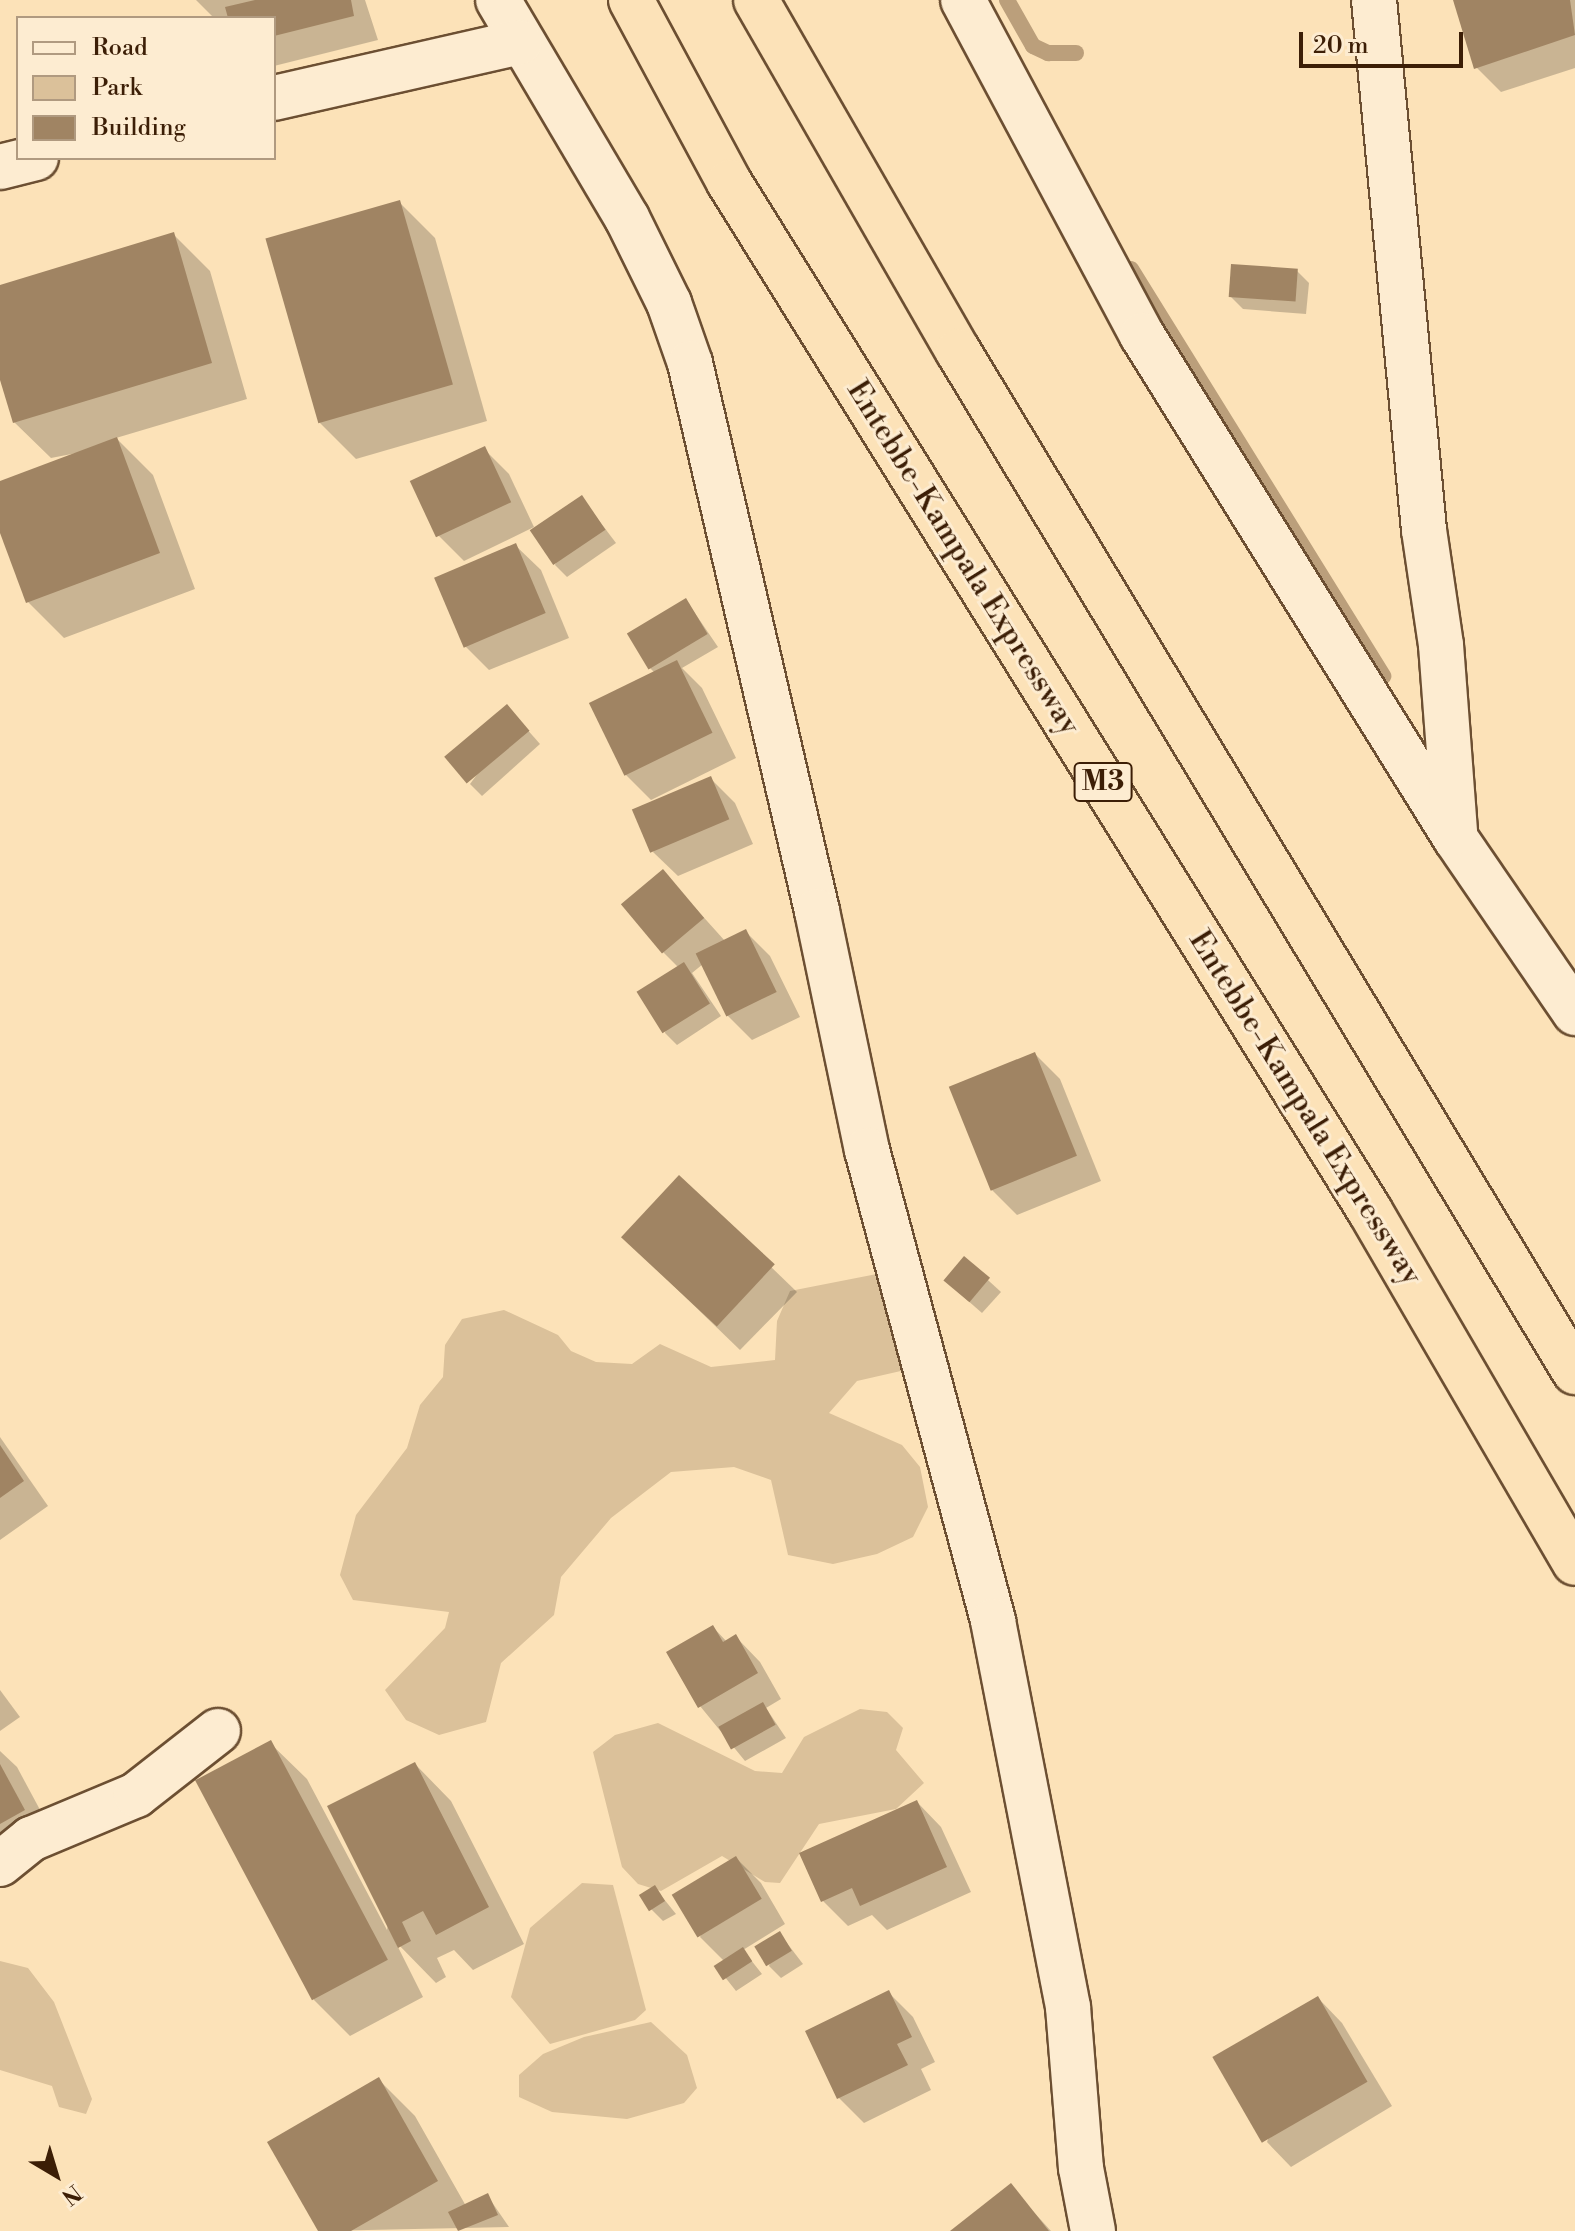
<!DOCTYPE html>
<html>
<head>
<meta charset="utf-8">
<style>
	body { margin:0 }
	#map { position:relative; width:1575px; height:2231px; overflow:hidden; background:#fce2b8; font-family:"Libre Bodoni",serif }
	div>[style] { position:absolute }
	.green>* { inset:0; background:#dbc19a }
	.shadow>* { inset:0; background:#0003 }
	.stream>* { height:16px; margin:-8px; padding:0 8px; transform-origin:8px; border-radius:8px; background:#bb9f7b }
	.building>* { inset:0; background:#a08463; transform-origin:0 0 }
	.roads { filter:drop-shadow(2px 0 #6c4f32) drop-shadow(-2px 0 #6c4f32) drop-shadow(0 2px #6c4f32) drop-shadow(0 -2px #6c4f32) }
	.minor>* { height:44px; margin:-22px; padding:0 22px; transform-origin:22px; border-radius:22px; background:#fdecd1 }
	.motorway>* { height:44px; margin:-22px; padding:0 22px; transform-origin:22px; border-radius:22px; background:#fce2b8 }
	span { translate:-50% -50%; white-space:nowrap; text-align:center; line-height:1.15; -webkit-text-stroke:6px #fdecd1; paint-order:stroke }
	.shield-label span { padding:2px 6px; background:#fdecd1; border:2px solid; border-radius:6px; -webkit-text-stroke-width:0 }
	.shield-label { font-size:28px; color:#3c1e06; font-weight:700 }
	.street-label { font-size:30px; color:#3c1e06 }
	.legend { position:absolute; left:16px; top:16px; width:260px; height:144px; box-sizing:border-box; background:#fdecd1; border:2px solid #b09a80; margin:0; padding:10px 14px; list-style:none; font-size:24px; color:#3c1e06 }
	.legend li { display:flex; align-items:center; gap:16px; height:40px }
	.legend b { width:40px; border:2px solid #b09a80 }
	.north { position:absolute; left:16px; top:2135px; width:80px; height:80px; -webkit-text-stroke:6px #fdecd1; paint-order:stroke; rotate:142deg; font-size:22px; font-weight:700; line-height:32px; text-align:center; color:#3c1e06 }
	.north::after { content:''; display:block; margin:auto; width:28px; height:36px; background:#3c1e06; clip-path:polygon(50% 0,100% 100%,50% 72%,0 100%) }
	.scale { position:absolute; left:1299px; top:32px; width:164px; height:36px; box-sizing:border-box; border:4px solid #3c1e06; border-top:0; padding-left:10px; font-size:24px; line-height:28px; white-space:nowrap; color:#3c1e06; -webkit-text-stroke:6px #fdecd1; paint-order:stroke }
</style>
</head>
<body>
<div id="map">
	<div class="green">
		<div style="clip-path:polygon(887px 1272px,927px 1365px,857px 1381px,829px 1413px,902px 1445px,920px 1467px,928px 1507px,913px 1537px,877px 1554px,833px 1564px,788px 1555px,771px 1480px,734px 1467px,671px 1472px,611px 1518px,561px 1577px,554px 1615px,501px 1663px,486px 1722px,439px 1735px,406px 1720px,385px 1690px,445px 1628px,449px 1612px,353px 1600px,340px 1575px,356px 1515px,407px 1448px,420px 1405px,443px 1377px,445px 1345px,462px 1319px,504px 1310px,558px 1335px,571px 1351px,596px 1362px,632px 1364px,660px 1344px,711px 1367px,775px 1360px,777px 1321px,790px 1291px)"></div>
		<div style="clip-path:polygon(860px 1709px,887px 1712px,903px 1728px,896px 1750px,924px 1783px,896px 1809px,819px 1824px,780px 1883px,765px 1882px,722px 1856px,661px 1891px,638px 1884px,622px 1867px,593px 1752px,615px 1735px,658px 1723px,755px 1771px,782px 1773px,804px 1737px)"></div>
		<div style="clip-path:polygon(582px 1883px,613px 1885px,646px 2010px,635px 2020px,550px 2044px,511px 1997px,530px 1928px)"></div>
		<div style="clip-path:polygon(0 1961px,28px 1968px,54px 2002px,92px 2099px,86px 2114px,59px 2107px,52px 2086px,0 2070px)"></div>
		<div style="clip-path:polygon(651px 2022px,687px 2055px,697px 2088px,684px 2103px,627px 2119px,552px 2112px,519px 2097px,519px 2075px,543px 2054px,584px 2037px)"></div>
	</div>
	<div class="shadow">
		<div style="clip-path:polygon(196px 0,365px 0,378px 40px,274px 66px,274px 18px,214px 18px)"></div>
		<div style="clip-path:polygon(1459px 0,1575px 0,1575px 68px,1501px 92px,1476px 67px)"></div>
		<div style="clip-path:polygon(399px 202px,435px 238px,487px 421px,356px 459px,320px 423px)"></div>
		<div style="clip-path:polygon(174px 235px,210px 271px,247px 399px,116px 438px,153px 475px,195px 589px,64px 638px,28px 602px,0 527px,0 483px,82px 452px,51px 458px,14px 422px,0 373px,0 288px)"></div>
		<div style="clip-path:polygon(1297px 271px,1309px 283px,1306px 314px,1243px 309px,1231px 297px)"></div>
		<div style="clip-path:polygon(484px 449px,509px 474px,534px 527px,464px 561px,439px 536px)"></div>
		<div style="clip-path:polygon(582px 498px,616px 543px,567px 577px,555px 565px)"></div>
		<div style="clip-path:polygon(516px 546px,541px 570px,569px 638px,489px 670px,464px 645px)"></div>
		<div style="clip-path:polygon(686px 600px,718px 647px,682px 668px,702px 688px,736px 758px,651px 800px,626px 775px,592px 705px,655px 673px,650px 668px)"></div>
		<div style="clip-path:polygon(518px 719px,540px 744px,482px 796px,470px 784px)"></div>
		<div style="clip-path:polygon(710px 778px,735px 803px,753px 844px,678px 876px,653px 852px)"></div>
		<div style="clip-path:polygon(663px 872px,725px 941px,745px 931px,770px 956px,800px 1017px,752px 1040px,727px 1015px,703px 964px,692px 973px,721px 1016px,677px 1045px,665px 1033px,679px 968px,663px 952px)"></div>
		<div style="clip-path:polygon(1035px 1054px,1060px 1079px,1101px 1181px,1017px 1215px,992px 1190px)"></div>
		<div style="clip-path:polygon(679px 1178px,797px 1292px,740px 1350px,648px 1261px)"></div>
		<div style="clip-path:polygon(965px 1259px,1001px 1292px,982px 1313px,958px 1292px)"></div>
		<div style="clip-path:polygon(0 1437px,48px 1506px,0 1540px)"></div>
		<div style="clip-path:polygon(713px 1627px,727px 1642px,736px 1637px,760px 1662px,781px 1699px,766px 1708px,786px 1738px,745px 1761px,700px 1706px)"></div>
		<div style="clip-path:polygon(0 1690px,20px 1717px,0 1731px)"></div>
		<div style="clip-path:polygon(270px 1743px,307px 1779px,387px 1930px,415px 1764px,451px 1801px,524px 1944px,473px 1970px,454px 1950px,437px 1958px,446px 1977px,436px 1983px,395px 1941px,423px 1997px,350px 2036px,314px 2000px)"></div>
		<div style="clip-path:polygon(0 1751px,17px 1767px,60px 1847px,0 1879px)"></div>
		<div style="clip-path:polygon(917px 1802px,941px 1827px,971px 1892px,887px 1930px,872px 1915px,848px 1926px,823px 1901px)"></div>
		<div style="clip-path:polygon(736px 1858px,761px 1883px,785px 1924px,743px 1950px,762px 1974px,736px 1991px,717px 1967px,725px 1962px,700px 1937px)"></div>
		<div style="clip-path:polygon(655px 1888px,676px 1914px,663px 1921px,651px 1909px)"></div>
		<div style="clip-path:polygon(780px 1934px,803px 1964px,781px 1978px,769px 1966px)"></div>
		<div style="clip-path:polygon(888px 1992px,913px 2017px,935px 2062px,921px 2069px,931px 2090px,864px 2123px,839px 2098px)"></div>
		<div style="clip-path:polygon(1318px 1998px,1342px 2023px,1392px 2106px,1291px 2167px,1267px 2142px)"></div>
		<div style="clip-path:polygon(379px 2080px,415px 2116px,466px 2206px,487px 2195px,509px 2227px,321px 2231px)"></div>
		<div style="clip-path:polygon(1010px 2186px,1051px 2231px,953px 2231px)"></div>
	</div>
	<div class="stream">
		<div style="left:1007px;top:0;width:53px;rotate:60.5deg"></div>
		<div style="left:1033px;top:46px;width:17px;rotate:25deg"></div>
		<div style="left:1048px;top:53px;width:28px"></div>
		<div style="left:1131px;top:269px;width:479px;rotate:58.2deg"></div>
	</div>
	<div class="building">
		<div style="clip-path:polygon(255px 0,351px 0,354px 16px,274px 36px,274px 18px,228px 18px,225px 7px)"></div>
		<div style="clip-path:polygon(1453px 0,1570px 0,1575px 35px,1474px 69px)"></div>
		<div style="left:400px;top:200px;width:192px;height:140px;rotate:74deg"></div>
		<div style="clip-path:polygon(174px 232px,212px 363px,13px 423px,0 380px,0 285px)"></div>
		<div style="left:1231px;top:264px;width:67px;height:33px;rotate:4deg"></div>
		<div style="clip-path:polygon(117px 437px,160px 553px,26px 603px,0 533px,0 481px)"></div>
		<div style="left:485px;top:446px;width:62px;height:83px;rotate:65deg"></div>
		<div style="left:582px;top:495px;width:42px;height:63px;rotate:56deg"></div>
		<div style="left:516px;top:543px;width:76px;height:89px;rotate:67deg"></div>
		<div style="left:686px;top:598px;width:42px;height:69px;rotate:59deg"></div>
		<div style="left:677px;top:660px;width:81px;height:98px;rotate:64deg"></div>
		<div style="left:507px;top:704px;width:35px;height:82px;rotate:50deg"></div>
		<div style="left:711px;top:776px;width:47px;height:86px;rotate:67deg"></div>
		<div style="left:663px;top:869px;width:64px;height:55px;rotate:50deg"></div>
		<div style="left:746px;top:929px;width:70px;height:56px;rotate:64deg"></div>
		<div style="left:684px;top:962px;width:49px;height:56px;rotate:58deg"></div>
		<div style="left:1035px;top:1052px;width:112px;height:93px;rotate:68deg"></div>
		<div style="left:679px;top:1175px;width:131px;height:85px;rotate:43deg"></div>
		<div style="left:964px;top:1256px;width:34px;height:32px;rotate:40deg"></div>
		<div style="clip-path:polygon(0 1445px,24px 1481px,0 1498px)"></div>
		<div style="clip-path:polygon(713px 1625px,723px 1642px,736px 1634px,758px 1673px,698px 1708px,666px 1652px)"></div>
		<div style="left:763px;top:1702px;width:26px;height:51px;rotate:61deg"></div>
		<div style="left:271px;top:1740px;width:249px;height:86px;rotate:62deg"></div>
		<div style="clip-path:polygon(415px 1762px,489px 1907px,436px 1935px,423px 1911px,402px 1922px,411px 1941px,398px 1948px,327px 1806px)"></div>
		<div style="clip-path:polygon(0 1764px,25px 1810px,0 1824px)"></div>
		<div style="clip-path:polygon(917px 1800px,947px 1867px,860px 1906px,852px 1888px,821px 1902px,799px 1853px)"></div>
		<div style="left:736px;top:1856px;width:50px;height:75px;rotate:59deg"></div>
		<div style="left:655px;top:1885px;width:19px;height:19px;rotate:58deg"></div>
		<div style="left:780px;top:1931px;width:23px;height:30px;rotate:59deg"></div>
		<div style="left:743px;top:1947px;width:17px;height:35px;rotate:57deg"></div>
		<div style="clip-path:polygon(889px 1990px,912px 2037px,897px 2044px,908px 2065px,837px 2099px,805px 2031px)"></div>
		<div style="left:1318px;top:1996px;width:99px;height:122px;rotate:60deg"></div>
		<div style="clip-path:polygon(379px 2077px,438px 2181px,351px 2231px,318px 2231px,267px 2142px)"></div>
		<div style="clip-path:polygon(1011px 2183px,1049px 2231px,950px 2231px)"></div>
		<div style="clip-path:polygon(488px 2193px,498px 2215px,458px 2231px,448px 2212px)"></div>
	</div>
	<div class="roads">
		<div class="minor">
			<div style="left:498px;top:0;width:253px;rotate:59.4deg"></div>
			<div style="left:627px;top:218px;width:95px;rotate:63.7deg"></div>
			<div style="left:669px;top:303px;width:64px;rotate:70.7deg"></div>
			<div style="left:690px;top:363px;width:563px;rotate:76.95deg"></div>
			<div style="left:817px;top:911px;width:244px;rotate:78.2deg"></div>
			<div style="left:867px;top:1150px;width:488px;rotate:75deg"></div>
			<div style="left:993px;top:1621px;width:393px;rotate:79deg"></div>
			<div style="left:1068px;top:2007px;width:162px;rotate:85.4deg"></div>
			<div style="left:1081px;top:2168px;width:64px;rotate:79.2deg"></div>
			<div style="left:963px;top:0;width:380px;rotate:61.9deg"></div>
			<div style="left:1142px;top:335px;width:594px;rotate:58.08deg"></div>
			<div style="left:1456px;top:839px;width:211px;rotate:55.6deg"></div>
			<div style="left:1374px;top:0;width:532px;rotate:84.61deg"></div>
			<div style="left:1424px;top:530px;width:116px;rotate:81.6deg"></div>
			<div style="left:1441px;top:645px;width:188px;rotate:85.7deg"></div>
			<div style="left:274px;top:98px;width:252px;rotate:-12.8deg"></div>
			<div style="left:0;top:167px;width:37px;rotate:-14deg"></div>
			<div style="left:0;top:1864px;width:40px;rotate:-39deg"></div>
			<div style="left:31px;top:1839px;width:114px;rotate:-22.7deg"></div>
			<div style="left:136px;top:1795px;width:104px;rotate:-38deg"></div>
		</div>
		<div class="motorway">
			<div style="left:631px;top:0;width:207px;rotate:61.7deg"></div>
			<div style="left:729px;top:182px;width:1212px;rotate:58.08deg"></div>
			<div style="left:1370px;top:1211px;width:407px;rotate:59.8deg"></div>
			<div style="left:756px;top:0;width:405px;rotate:60.1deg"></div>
			<div style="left:958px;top:351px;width:1193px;rotate:58.86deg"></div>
		</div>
	</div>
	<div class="shield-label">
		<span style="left:1103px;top:782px">M3</span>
	</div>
	<div class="street-label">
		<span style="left:963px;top:558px;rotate:58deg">Entebbe-Kampala Expressway</span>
		<span style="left:1305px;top:1108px;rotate:58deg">Entebbe-Kampala Expressway</span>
	</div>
	<ul class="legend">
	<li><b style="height:10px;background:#fdecd1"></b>Road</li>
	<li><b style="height:22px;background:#dbc19a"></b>Park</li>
	<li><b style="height:22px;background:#a08463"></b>Building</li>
	</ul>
	<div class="north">N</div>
	<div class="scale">20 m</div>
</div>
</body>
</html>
